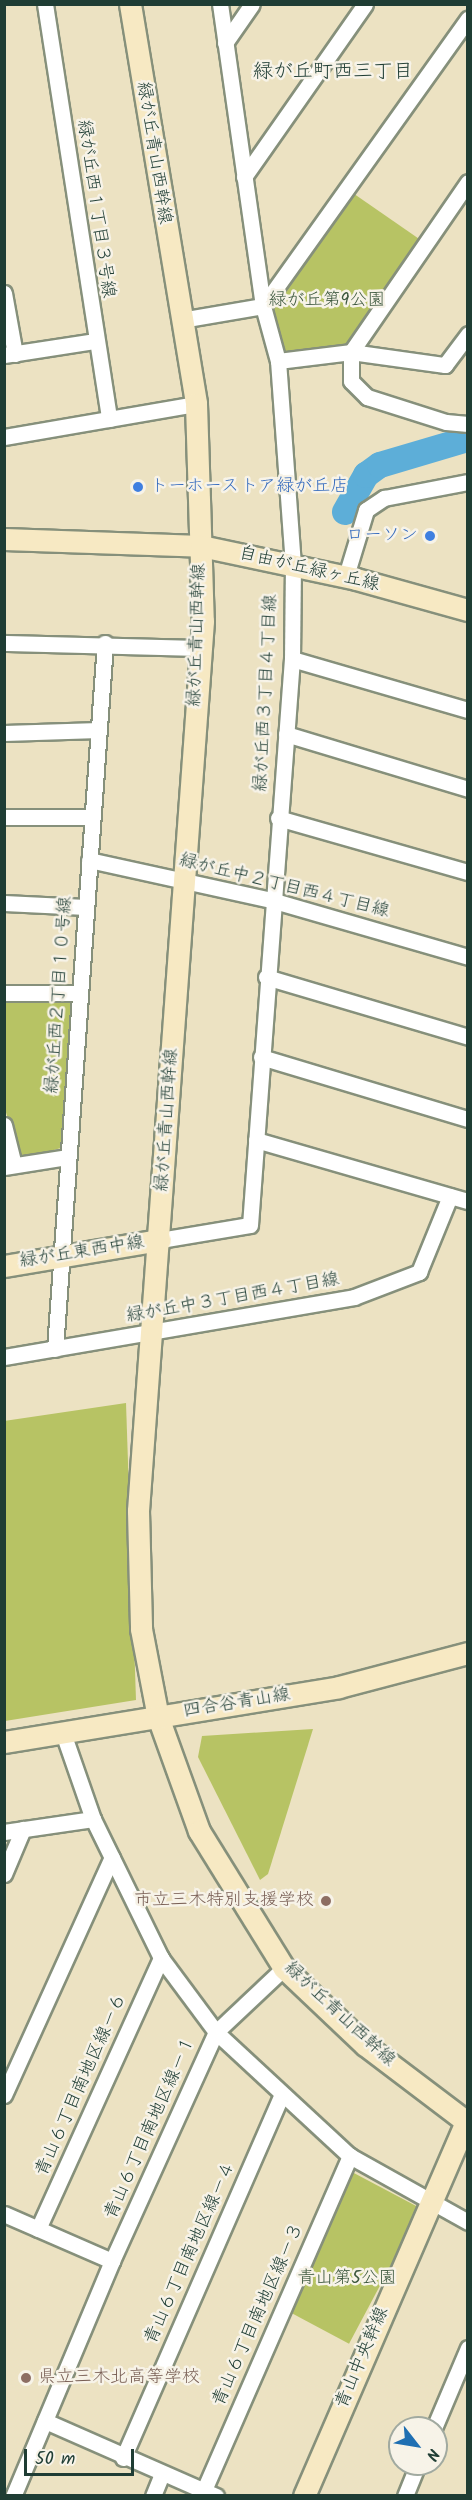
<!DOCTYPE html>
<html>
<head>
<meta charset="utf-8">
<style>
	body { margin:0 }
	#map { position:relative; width:472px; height:2500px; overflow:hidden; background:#ece2c2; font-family:Kalam,"Klee One",sans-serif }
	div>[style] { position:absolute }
	.green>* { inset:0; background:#b7c364; transform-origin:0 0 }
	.river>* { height:26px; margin:-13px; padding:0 13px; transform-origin:13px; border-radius:13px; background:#5daed8 }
	.roads { filter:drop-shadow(2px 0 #86907b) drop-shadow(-2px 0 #86907b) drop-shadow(0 2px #86907b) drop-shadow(0 -2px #86907b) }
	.street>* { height:15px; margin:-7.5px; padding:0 7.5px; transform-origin:7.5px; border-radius:7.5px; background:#fff }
	.secondary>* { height:21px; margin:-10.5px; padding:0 10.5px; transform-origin:10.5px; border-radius:10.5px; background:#f7e9c3 }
	.dots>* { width:16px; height:16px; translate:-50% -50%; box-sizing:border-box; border:3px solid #f7f3e8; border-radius:50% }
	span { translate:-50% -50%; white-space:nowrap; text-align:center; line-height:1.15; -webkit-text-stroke:5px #f7f3e8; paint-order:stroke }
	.street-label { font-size:18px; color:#1f3d34 }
	.park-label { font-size:18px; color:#3d583e }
	.shop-label { font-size:18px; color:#366cbe }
	.left { translate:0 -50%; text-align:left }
	.right { translate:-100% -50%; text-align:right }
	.education-label { font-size:18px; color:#785e54 }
	.neighbourhood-label { font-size:20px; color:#1f3d34 }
	.frame { position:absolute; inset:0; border:6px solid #1f3d34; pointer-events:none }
	.north { position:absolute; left:388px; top:2416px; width:60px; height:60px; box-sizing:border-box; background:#f7f3e8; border:2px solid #a1aaa0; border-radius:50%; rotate:121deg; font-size:16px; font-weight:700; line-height:24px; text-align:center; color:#1f3d34 }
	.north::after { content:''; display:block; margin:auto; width:21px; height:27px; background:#1f6fb2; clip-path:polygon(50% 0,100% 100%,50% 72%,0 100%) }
	.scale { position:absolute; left:24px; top:2449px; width:110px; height:27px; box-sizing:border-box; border:3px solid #1f3d34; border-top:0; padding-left:8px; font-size:18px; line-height:21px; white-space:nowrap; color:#1f3d34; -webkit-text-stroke:4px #f7f3e8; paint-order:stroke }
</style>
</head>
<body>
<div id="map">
	<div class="green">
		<div style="clip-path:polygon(347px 189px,425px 243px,351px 352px,278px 361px,263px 306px)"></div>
		<div style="clip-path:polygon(68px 998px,73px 1002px,64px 1147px,20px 1160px,5px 1109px,4px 999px)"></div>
		<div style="clip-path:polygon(126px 1403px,136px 1700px,5px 1721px,4px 1421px)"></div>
		<div style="clip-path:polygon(313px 1729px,268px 1874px,260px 1880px,198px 1757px,202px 1736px)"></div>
		<div style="left:352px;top:2172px;width:78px;height:153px;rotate:28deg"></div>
	</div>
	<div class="river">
		<div style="left:345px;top:512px;width:43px;rotate:-60.4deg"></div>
		<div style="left:366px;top:475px;width:17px;rotate:-36deg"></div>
		<div style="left:380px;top:465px;width:92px;rotate:-16.5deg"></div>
	</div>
	<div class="roads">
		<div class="street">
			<div style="left:45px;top:4px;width:420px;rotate:81.2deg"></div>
			<div style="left:225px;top:43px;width:47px;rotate:-55.3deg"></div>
			<div style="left:244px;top:177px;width:211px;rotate:-55deg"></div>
			<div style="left:468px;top:182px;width:206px;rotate:124.5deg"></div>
			<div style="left:351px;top:352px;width:29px;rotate:90deg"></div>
			<div style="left:351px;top:381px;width:23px;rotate:45deg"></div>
			<div style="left:367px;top:397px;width:83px;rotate:17.6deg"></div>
			<div style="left:446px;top:422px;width:22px;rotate:5deg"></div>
			<div style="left:4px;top:293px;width:62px;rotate:79.8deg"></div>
			<div style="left:181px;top:320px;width:83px;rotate:-9.7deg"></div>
			<div style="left:263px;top:306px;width:353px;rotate:-54.5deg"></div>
			<div style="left:4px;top:355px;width:91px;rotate:-8.8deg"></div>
			<div style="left:278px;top:361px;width:74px;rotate:-7deg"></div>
			<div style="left:351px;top:352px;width:95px;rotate:7.9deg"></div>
			<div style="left:445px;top:365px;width:39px;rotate:-53deg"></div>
			<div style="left:4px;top:437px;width:195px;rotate:-9.8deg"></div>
			<div style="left:346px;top:576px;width:69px;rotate:-73.1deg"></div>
			<div style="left:366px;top:510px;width:22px;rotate:-34deg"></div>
			<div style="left:384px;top:498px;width:86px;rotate:-10.8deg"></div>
			<div style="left:4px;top:643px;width:197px;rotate:1.5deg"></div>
			<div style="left:292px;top:659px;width:183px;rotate:16.2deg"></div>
			<div style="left:4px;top:733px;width:95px;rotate:-1.8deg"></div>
			<div style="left:286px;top:734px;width:190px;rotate:16.8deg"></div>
			<div style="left:4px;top:817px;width:88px"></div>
			<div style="left:278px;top:818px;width:198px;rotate:15.9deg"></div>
			<div style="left:89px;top:860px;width:186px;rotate:12.4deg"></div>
			<div style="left:271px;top:900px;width:205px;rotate:16.1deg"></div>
			<div style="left:4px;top:903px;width:82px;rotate:2.8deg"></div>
			<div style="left:266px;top:977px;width:211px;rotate:16.5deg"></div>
			<div style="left:4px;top:993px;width:75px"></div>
			<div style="left:261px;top:1057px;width:216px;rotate:16.7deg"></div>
			<div style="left:4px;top:1125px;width:41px;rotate:76deg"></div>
			<div style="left:256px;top:1140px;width:221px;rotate:16.1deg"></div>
			<div style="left:4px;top:1167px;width:65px;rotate:-8.9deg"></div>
			<div style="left:160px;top:1240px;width:91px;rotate:-9.5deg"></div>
			<div style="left:250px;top:1225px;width:568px;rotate:-85.76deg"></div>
			<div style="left:292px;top:659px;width:94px;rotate:-89.4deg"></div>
			<div style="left:293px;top:565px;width:205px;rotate:-94.2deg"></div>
			<div style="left:278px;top:361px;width:57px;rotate:-105.3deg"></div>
			<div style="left:263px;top:306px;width:305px;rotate:-98.1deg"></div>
			<div style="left:55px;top:1349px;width:708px;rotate:-85.95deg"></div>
			<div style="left:4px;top:1357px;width:355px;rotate:-9.7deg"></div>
			<div style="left:354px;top:1297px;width:70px;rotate:-21deg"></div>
			<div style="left:419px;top:1272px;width:82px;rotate:-67.8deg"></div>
			<div style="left:63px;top:1733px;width:91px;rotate:70.8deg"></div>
			<div style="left:93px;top:1819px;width:155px;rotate:63.9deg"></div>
			<div style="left:161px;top:1958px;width:92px;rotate:53.4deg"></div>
			<div style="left:216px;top:2032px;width:183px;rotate:42.8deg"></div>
			<div style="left:350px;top:2156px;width:135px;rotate:29.2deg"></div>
			<div style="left:4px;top:1832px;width:90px;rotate:-8.3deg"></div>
			<div style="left:4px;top:1874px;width:49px;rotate:-67.1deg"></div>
			<div style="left:4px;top:2095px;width:261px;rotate:-65.6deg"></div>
			<div style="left:4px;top:2214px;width:118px;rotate:23.5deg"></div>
			<div style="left:112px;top:2261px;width:255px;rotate:112.8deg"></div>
			<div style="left:38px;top:2229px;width:298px;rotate:-65.6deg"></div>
			<div style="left:112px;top:2261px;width:252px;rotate:-65.6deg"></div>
			<div style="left:216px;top:2032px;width:93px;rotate:-43.3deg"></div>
			<div style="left:45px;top:2421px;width:187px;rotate:23.7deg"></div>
			<div style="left:434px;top:2428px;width:87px;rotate:-67deg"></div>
			<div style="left:123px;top:2458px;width:394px;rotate:-66.4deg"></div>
			<div style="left:204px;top:2490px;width:365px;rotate:-66.4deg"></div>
			<div style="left:153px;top:2496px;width:24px;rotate:-68deg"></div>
			<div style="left:405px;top:2496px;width:35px;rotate:-68deg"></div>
		</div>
		<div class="secondary">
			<div style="left:130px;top:4px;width:405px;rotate:80.6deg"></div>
			<div style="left:196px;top:404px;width:217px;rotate:88.2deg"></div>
			<div style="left:203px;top:621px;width:892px;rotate:94.18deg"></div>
			<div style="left:138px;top:1511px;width:118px;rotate:88.5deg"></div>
			<div style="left:141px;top:1629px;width:90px;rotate:79.1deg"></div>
			<div style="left:158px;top:1717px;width:121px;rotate:70.2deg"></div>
			<div style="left:199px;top:1831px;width:161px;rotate:58.2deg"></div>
			<div style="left:284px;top:1968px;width:112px;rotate:43.5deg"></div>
			<div style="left:365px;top:2045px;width:129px;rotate:37.1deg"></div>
			<div style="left:4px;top:539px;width:197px;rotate:2deg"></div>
			<div style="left:201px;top:546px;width:158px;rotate:12deg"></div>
			<div style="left:356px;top:579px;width:116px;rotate:15.5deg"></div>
			<div style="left:4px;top:1266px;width:158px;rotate:-9.5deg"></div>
			<div style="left:4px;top:1742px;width:339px;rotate:-9.3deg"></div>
			<div style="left:339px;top:1687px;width:133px;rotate:-14.8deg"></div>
			<div style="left:304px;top:2496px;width:408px;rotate:-66.6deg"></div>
		</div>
	</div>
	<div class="dots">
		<div style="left:138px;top:487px;background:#3f7fe0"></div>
		<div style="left:430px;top:536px;background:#3f7fe0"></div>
		<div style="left:326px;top:1901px;background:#8d6e63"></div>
		<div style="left:26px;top:2378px;background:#8d6e63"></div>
	</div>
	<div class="street-label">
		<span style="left:153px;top:153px;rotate:81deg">緑が丘青山西幹線</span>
		<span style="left:95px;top:209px;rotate:82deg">緑が丘西１丁目３号線</span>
		<span style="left:309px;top:570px;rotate:13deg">自由が丘緑ヶ丘線</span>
		<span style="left:198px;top:635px;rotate:-88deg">緑が丘青山西幹線</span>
		<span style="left:267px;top:693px;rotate:-87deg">緑が丘西３丁目４丁目線</span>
		<span style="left:284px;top:887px;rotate:14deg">緑が丘中２丁目西４丁目線</span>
		<span style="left:60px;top:995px;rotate:-86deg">緑が丘西２丁目１０号線</span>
		<span style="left:168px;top:1120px;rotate:-86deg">緑が丘青山西幹線</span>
		<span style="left:82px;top:1253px;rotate:-9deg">緑が丘東西中線</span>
		<span style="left:233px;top:1299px;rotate:-10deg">緑が丘中３丁目西４丁目線</span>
		<span style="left:237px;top:1704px;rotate:-9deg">四合谷青山線</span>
		<span style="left:339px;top:2015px;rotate:43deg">緑が丘青山西幹線</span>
		<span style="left:82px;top:2085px;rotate:-66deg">青山６丁目南地区線ー６</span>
		<span style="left:151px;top:2128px;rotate:-66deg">青山６丁目南地区線ー１</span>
		<span style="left:191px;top:2253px;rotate:-66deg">青山６丁目南地区線ー４</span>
		<span style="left:259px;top:2315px;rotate:-66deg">青山６丁目南地区線ー３</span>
		<span style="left:363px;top:2358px;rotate:-67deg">青山中央幹線</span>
	</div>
	<div class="park-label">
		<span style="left:327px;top:301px">緑が丘第9公園</span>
		<span style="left:347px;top:2279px">青山第5公園</span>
	</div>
	<div class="shop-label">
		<span class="left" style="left:150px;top:487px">トーホーストア緑が丘店</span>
		<span class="right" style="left:418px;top:536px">ローソン</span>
	</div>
	<div class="education-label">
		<span class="right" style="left:314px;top:1901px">市立三木特別支援学校</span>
		<span class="left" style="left:38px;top:2378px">県立三木北高等学校</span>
	</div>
	<div class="neighbourhood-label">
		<span style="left:333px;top:72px">緑が丘町西三丁目</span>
	</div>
	<div class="frame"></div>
	<div class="north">N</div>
	<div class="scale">50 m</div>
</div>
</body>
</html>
